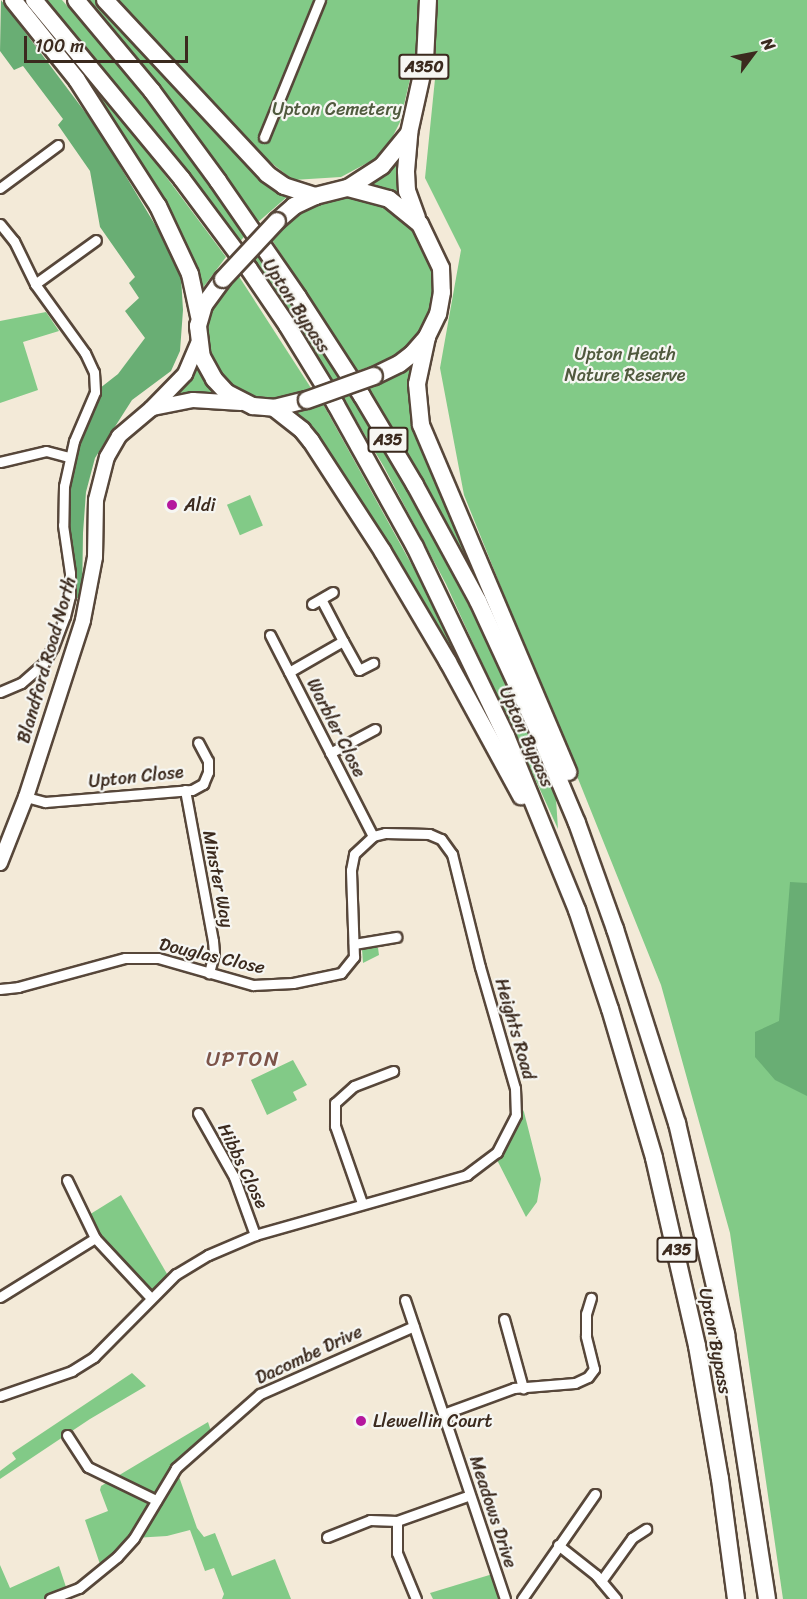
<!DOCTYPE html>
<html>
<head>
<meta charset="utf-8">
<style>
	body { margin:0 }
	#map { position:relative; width:807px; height:1599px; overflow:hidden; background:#f3ead8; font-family:Sriracha,sans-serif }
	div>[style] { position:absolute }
	.green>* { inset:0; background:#82ca87; transform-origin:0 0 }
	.forest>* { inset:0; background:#69ae74 }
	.roads { filter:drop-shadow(2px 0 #57473a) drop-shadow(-2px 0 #57473a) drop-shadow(0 2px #57473a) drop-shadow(0 -2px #57473a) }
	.street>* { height:9px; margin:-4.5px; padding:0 4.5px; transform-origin:4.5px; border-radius:4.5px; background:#fff }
	.secondary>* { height:14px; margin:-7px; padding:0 7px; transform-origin:7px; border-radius:7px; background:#fff }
	.highway>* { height:16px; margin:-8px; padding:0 8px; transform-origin:8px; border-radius:8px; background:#fff }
	.bridges { filter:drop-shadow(2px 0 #57473a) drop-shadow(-2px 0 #57473a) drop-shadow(0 2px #57473a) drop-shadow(0 -2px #57473a) }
	.highway-bridge>* { height:16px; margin:-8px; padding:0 8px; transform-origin:8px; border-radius:8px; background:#fff }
	.dots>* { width:16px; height:16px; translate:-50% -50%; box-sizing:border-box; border:3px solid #f6f6f2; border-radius:50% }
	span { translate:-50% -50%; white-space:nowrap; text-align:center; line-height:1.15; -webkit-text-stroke:4.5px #f6f6f2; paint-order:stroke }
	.shield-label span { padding:2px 4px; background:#f6f6f2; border:2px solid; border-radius:4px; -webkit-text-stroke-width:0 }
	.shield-label { font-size:16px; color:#3b2a1e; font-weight:700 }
	.park-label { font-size:18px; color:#505a3e }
	.street-label { font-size:18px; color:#3b2a1e }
	.poi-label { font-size:18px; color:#3b2a1e }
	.left { translate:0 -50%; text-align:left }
	.quarter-label { font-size:21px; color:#7d5449; letter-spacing:1.5px }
	.north { position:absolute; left:723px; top:24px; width:60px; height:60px; -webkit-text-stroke:4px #f6f6f2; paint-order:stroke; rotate:58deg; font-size:16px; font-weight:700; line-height:24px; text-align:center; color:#3b2a1e }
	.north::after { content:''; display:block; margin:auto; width:21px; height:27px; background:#3b2a1e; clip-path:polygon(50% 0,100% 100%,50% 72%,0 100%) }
	.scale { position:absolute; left:24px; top:36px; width:164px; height:27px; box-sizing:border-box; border:3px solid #3b2a1e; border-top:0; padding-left:8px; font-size:18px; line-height:21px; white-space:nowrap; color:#3b2a1e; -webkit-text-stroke:4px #f6f6f2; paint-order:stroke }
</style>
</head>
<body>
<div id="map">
	<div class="green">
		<div style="clip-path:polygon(41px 0,62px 0,114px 59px,247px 233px,239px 243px)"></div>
		<div style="clip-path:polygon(83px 0,95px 0,269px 188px,288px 196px,257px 223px,163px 98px)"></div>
		<div style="clip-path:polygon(112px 0,419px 0,421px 32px,400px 122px,384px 154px,341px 177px,293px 180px,250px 146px)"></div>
		<div style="clip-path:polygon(436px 0,807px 0,807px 1599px,783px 1599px,730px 1233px,661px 985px,464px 495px,440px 368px,461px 250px,425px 178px,436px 69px)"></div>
		<div style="clip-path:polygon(59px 42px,135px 135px,226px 257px,202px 289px,56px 47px)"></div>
		<div style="clip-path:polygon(397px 158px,401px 160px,400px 198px,367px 185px)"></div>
		<div style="clip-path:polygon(356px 198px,395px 211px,418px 233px,432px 263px,435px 280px,431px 311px,410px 344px,391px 359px,357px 371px,272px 240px,294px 217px,313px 205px,333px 199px)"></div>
		<div style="left:261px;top:253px;width:147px;height:14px;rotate:57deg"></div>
		<div style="clip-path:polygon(238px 275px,311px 388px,282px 398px,249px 396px,232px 386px,217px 368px,207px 339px,210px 315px,219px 296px)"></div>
		<div style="clip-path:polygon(46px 312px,59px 331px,23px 342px,38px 390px,0 403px,0 321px)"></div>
		<div style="clip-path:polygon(196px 363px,203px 378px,216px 393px,215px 397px,168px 400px)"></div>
		<div style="clip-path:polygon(409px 370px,412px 373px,408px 395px,414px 424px,495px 619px,456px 540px,368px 388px)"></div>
		<div style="clip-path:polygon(352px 393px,391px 458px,501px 667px,556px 799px,558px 829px,446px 584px,384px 467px,342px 396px)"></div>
		<div style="clip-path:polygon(323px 404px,439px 614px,496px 730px,492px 731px,290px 414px)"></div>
		<div style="left:250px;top:495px;width:33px;height:25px;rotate:67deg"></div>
		<div style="clip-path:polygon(366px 946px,378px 948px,379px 955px,363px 963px,362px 949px)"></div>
		<div style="clip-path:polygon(293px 1060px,307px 1085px,293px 1092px,297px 1100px,267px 1115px,251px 1080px)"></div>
		<div style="clip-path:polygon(515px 1093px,524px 1112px,541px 1179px,537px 1202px,526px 1217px,494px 1154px,508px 1135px)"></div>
		<div style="clip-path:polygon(121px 1195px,170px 1279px,151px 1298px,84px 1218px)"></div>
		<div style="clip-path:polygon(132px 1373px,146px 1386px,90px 1419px,0 1479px,0 1471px,16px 1459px,12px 1453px)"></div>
		<div style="clip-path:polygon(208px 1422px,212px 1434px,176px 1468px,197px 1528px,204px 1537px,215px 1533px,232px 1576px,275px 1559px,291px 1599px,222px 1599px,224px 1594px,214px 1568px,205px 1571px,190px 1530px,167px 1536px,134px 1538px,102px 1570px,85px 1520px,108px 1511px,100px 1490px,101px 1486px)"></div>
		<div style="clip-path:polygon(0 1565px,10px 1588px,59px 1566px,68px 1593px,50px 1599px,0 1599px)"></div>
		<div style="clip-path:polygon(496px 1573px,505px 1599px,433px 1599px,430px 1593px)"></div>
	</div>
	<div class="forest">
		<div style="clip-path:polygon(1px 0,97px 128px,157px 228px,181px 277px,183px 310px,180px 351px,171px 371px,132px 400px,95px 458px,86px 492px,83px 533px,82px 599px,70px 596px,64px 486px,95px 392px,118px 374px,145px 338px,125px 311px,139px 298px,129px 283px,135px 277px,100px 227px,90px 171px,58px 125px,63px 119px,23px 66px,14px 70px,0 51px)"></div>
		<div style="clip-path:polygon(790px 882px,807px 883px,807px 1096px,775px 1080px,755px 1057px,755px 1032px,779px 1021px)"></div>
	</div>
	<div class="roads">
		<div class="street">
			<div style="left:264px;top:137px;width:148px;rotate:-67.8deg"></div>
			<div style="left:0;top:188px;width:72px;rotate:-36.6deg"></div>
			<div style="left:0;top:224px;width:22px;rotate:51deg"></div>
			<div style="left:14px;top:241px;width:48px;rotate:64deg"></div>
			<div style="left:35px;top:284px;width:85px;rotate:54.1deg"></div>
			<div style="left:85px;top:353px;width:21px;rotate:65deg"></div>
			<div style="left:94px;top:372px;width:20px;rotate:87deg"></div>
			<div style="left:95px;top:392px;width:53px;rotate:113.2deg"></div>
			<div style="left:74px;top:441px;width:46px;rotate:102.5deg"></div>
			<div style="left:64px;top:486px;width:39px;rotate:91deg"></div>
			<div style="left:63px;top:525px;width:49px;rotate:81.7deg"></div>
			<div style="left:70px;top:573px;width:23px;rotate:90deg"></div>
			<div style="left:70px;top:596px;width:21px;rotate:104deg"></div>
			<div style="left:65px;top:616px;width:33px;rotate:111deg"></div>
			<div style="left:53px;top:647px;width:20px;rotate:120deg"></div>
			<div style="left:43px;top:664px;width:29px;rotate:139deg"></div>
			<div style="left:21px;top:683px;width:23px;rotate:157deg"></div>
			<div style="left:35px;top:284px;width:75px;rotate:-35.8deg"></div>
			<div style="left:0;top:462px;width:47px;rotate:-13.4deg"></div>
			<div style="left:46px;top:451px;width:24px;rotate:15deg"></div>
			<div style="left:312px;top:604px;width:24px;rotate:-30deg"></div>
			<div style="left:270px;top:635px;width:226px;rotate:62.9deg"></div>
			<div style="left:343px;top:641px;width:33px;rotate:61deg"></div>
			<div style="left:359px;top:670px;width:16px;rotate:-27deg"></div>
			<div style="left:289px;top:672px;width:62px;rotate:-29.9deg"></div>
			<div style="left:343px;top:641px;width:47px;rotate:-117.6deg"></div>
			<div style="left:330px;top:753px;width:51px;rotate:-28.1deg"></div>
			<div style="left:185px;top:790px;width:154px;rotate:79.5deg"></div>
			<div style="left:213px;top:941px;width:12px;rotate:85deg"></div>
			<div style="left:214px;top:953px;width:21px;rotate:104deg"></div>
			<div style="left:26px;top:797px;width:20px;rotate:15deg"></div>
			<div style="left:45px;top:802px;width:147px;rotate:-4.7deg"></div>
			<div style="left:192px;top:790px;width:13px;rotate:-29deg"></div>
			<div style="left:203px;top:784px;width:13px;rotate:-67deg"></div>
			<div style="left:208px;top:772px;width:11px;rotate:-90deg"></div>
			<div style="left:208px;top:761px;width:21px;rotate:-118deg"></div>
			<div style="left:354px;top:944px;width:43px;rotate:-9.5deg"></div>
			<div style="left:0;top:989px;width:18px;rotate:-6deg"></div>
			<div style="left:18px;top:987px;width:111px;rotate:-15.2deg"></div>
			<div style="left:125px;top:958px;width:33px"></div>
			<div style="left:158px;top:958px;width:99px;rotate:15.9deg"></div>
			<div style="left:253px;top:985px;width:40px;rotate:-2.9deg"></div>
			<div style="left:293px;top:983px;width:49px;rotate:-11.8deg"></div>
			<div style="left:341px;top:973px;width:21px;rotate:-51deg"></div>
			<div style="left:354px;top:957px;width:87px;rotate:-92deg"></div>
			<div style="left:351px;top:870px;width:16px;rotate:-79deg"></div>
			<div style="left:354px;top:854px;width:26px;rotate:-43deg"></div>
			<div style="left:373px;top:836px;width:12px;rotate:-14deg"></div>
			<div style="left:385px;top:833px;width:44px;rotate:1.3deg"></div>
			<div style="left:429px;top:834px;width:13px;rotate:23deg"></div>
			<div style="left:441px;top:839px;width:19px;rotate:54deg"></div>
			<div style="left:452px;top:854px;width:116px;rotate:76.1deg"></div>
			<div style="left:480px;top:967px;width:126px;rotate:73.9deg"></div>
			<div style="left:515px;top:1088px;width:27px;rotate:88deg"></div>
			<div style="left:516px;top:1115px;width:42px;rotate:117.2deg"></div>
			<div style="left:497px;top:1152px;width:38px;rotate:143deg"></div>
			<div style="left:467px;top:1175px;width:220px;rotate:164.2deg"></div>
			<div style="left:255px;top:1235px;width:51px;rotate:156.9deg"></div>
			<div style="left:208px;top:1255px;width:37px;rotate:149deg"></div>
			<div style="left:176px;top:1274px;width:117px;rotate:134.7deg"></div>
			<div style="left:94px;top:1357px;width:26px;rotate:148deg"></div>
			<div style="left:72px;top:1371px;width:76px;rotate:160.9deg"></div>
			<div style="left:198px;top:1113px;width:73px;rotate:60.6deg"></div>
			<div style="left:234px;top:1177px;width:62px;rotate:70.1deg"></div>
			<div style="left:67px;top:1180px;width:64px;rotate:64.2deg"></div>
			<div style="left:95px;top:1238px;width:82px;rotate:47deg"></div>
			<div style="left:362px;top:1203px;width:82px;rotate:-109.3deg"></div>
			<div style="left:335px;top:1126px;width:23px;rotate:-90deg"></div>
			<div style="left:335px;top:1103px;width:25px;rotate:-42deg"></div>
			<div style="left:354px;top:1086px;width:42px;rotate:-21deg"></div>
			<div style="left:0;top:1297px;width:112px;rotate:-31.8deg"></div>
			<div style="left:405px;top:1300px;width:315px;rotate:71.5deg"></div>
			<div style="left:504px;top:1319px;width:72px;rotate:74.6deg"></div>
			<div style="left:443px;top:1414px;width:76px;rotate:-20.1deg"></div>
			<div style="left:514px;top:1388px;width:61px;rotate:-4.7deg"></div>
			<div style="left:575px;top:1383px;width:14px;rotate:-25deg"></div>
			<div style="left:588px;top:1377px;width:10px;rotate:-53deg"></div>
			<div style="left:594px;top:1369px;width:34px;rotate:-104deg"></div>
			<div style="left:586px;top:1336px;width:22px;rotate:-90deg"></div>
			<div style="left:586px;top:1314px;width:17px;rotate:-73deg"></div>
			<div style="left:67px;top:1435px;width:38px;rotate:57deg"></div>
			<div style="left:88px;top:1467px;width:76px;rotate:25.9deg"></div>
			<div style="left:327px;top:1537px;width:46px;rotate:-21.6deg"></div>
			<div style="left:370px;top:1520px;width:27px;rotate:2deg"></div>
			<div style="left:558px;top:1545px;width:48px;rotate:38.3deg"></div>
			<div style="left:596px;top:1575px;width:31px;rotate:50deg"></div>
			<div style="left:601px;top:1581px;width:53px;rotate:-54.2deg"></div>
			<div style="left:632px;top:1538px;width:17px;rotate:-33deg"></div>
			<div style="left:50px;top:1599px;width:31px;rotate:-21deg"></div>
			<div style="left:79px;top:1588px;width:49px;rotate:-39.2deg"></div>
			<div style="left:117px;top:1557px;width:25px;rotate:-48deg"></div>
			<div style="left:134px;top:1538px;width:82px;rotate:-59deg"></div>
			<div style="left:176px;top:1468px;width:112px;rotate:-41.4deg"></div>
			<div style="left:260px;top:1394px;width:168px;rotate:-23.8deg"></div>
			<div style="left:416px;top:1599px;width:50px;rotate:-112.4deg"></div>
			<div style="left:397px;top:1553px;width:32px;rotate:-90deg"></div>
			<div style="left:397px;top:1521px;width:77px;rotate:-19.6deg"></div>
			<div style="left:522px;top:1599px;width:128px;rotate:-55.2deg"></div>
		</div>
		<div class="secondary">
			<div style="left:153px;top:408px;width:41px;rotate:-11.3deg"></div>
			<div style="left:193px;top:400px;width:48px;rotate:3.6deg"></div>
			<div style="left:0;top:863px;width:71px;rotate:-68.5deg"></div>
			<div style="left:26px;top:797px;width:186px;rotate:-72.1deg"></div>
			<div style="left:83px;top:620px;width:64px;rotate:-79.2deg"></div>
			<div style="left:95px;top:557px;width:57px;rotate:-89deg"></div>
			<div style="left:96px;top:500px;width:44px;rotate:-75.7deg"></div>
			<div style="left:107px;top:457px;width:24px;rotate:-60deg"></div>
			<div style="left:119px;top:436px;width:42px;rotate:-40.2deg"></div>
			<div style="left:151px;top:409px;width:49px;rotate:-45.8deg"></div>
			<div style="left:185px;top:374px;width:33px;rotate:-67deg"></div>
		</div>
		<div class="highway">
			<div style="left:13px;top:0;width:102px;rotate:51.3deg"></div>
			<div style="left:77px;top:80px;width:150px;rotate:57.3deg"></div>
			<div style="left:158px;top:206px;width:75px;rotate:64.8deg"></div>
			<div style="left:190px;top:274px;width:43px;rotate:77.9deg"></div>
			<div style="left:34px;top:0;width:232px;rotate:50.4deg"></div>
			<div style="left:182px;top:179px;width:112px;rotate:53.3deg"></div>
			<div style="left:249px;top:269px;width:68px;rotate:55.8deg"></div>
			<div style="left:287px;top:325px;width:94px;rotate:58.5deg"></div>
			<div style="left:336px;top:405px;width:162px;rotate:60.9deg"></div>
			<div style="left:415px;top:547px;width:210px;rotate:64.3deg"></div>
			<div style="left:506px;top:736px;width:188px;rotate:67.8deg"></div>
			<div style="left:577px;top:910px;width:104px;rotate:71.6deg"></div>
			<div style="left:610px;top:1009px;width:155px;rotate:73.5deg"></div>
			<div style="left:654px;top:1158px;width:193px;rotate:77.1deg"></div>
			<div style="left:697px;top:1346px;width:135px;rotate:80.2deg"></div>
			<div style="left:720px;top:1479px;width:121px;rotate:82.4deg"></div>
			<div style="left:76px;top:0;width:119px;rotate:50.1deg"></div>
			<div style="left:152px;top:91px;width:112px;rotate:53.7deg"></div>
			<div style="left:218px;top:181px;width:141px;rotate:55.4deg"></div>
			<div style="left:298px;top:297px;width:118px;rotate:57.1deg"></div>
			<div style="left:362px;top:396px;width:104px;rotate:59.2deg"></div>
			<div style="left:415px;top:485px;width:132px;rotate:61.5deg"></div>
			<div style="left:478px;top:601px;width:148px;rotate:65.2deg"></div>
			<div style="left:540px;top:735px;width:95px;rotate:67.2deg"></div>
			<div style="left:577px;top:823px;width:113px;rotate:70.3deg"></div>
			<div style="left:615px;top:929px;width:204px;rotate:72.3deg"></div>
			<div style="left:677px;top:1123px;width:217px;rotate:76.9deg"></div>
			<div style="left:726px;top:1334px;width:268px;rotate:81.2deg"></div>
			<div style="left:105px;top:0;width:238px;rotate:47deg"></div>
			<div style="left:267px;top:174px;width:21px;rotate:35deg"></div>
			<div style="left:284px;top:186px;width:33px;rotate:18deg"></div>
			<div style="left:348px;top:188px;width:40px;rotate:-32.9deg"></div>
			<div style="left:382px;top:166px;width:43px;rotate:-50.7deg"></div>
			<div style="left:417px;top:218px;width:29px;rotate:-110deg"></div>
			<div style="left:407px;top:191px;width:20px;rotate:-93deg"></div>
			<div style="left:406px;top:171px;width:38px;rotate:-85deg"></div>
			<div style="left:409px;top:133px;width:74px;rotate:-77.5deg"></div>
			<div style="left:425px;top:61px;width:61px;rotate:-87.2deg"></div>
			<div style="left:277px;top:221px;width:23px;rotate:-41deg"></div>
			<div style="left:294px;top:206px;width:23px;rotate:-25deg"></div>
			<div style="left:315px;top:196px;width:34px;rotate:-14deg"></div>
			<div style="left:348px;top:188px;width:42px;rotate:15deg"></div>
			<div style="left:389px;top:199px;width:40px;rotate:39deg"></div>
			<div style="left:420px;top:224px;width:49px;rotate:64.5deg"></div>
			<div style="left:441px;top:268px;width:24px;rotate:88deg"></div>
			<div style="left:442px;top:292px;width:22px;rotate:100deg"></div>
			<div style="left:438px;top:314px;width:25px;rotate:116deg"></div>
			<div style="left:427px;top:337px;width:23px;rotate:131deg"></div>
			<div style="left:412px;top:354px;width:16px;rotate:142deg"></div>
			<div style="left:399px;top:364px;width:28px;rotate:154deg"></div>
			<div style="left:223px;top:279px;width:32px;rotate:126deg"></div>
			<div style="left:204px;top:305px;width:22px;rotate:106deg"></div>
			<div style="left:198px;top:326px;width:31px;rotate:83deg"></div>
			<div style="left:202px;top:357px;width:25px;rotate:61deg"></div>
			<div style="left:214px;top:379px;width:19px;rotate:47deg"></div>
			<div style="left:227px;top:393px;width:29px;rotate:27deg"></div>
			<div style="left:253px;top:406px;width:21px;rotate:5deg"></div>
			<div style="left:274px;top:408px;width:34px;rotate:-14deg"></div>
			<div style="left:427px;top:337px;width:48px;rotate:102deg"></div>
			<div style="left:417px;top:384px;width:41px;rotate:84.4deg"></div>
			<div style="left:421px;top:425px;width:377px;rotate:67deg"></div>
			<div style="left:274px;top:408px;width:36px;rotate:38deg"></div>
			<div style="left:302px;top:430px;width:14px;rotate:51deg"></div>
			<div style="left:311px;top:441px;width:132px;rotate:57deg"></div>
			<div style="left:383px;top:552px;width:128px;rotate:59.4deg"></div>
			<div style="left:448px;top:662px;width:153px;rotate:61.4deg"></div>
		</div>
	</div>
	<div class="bridges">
		<div class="highway-bridge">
			<div style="left:223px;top:279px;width:79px;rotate:-47deg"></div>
			<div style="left:307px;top:400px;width:71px;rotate:-19.7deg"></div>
		</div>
	</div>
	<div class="dots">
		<div style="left:172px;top:505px;background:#b5179e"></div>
		<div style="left:361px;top:1421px;background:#b5179e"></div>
	</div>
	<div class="shield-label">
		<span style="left:424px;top:67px">A350</span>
		<span style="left:388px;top:440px">A35</span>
		<span style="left:677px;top:1250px">A35</span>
	</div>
	<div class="park-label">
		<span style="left:337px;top:109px">Upton Cemetery</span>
		<span style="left:625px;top:365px">Upton Heath<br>Nature Reserve</span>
	</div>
	<div class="street-label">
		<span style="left:296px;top:306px;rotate:57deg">Upton Bypass</span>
		<span style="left:47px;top:660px;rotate:-74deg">Blandford Road North</span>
		<span style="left:336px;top:728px;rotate:63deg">Warbler Close</span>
		<span style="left:526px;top:737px;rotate:66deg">Upton Bypass</span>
		<span style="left:136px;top:777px;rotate:-6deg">Upton Close</span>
		<span style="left:218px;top:879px;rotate:79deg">Minster Way</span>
		<span style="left:212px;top:956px;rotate:13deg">Douglas Close</span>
		<span style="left:515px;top:1029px;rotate:74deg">Heights Road</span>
		<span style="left:243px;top:1166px;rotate:64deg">Hibbs Close</span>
		<span style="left:715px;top:1341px;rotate:79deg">Upton Bypass</span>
		<span style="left:309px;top:1355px;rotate:-25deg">Dacombe Drive</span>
		<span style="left:493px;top:1512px;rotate:72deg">Meadows Drive</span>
	</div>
	<div class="poi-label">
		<span class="left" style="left:184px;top:505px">Aldi</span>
		<span class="left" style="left:373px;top:1421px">Llewellin Court</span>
	</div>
	<div class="quarter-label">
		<span style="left:243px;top:1059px">UPTON</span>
	</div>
	<div class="north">N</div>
	<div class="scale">100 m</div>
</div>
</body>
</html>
